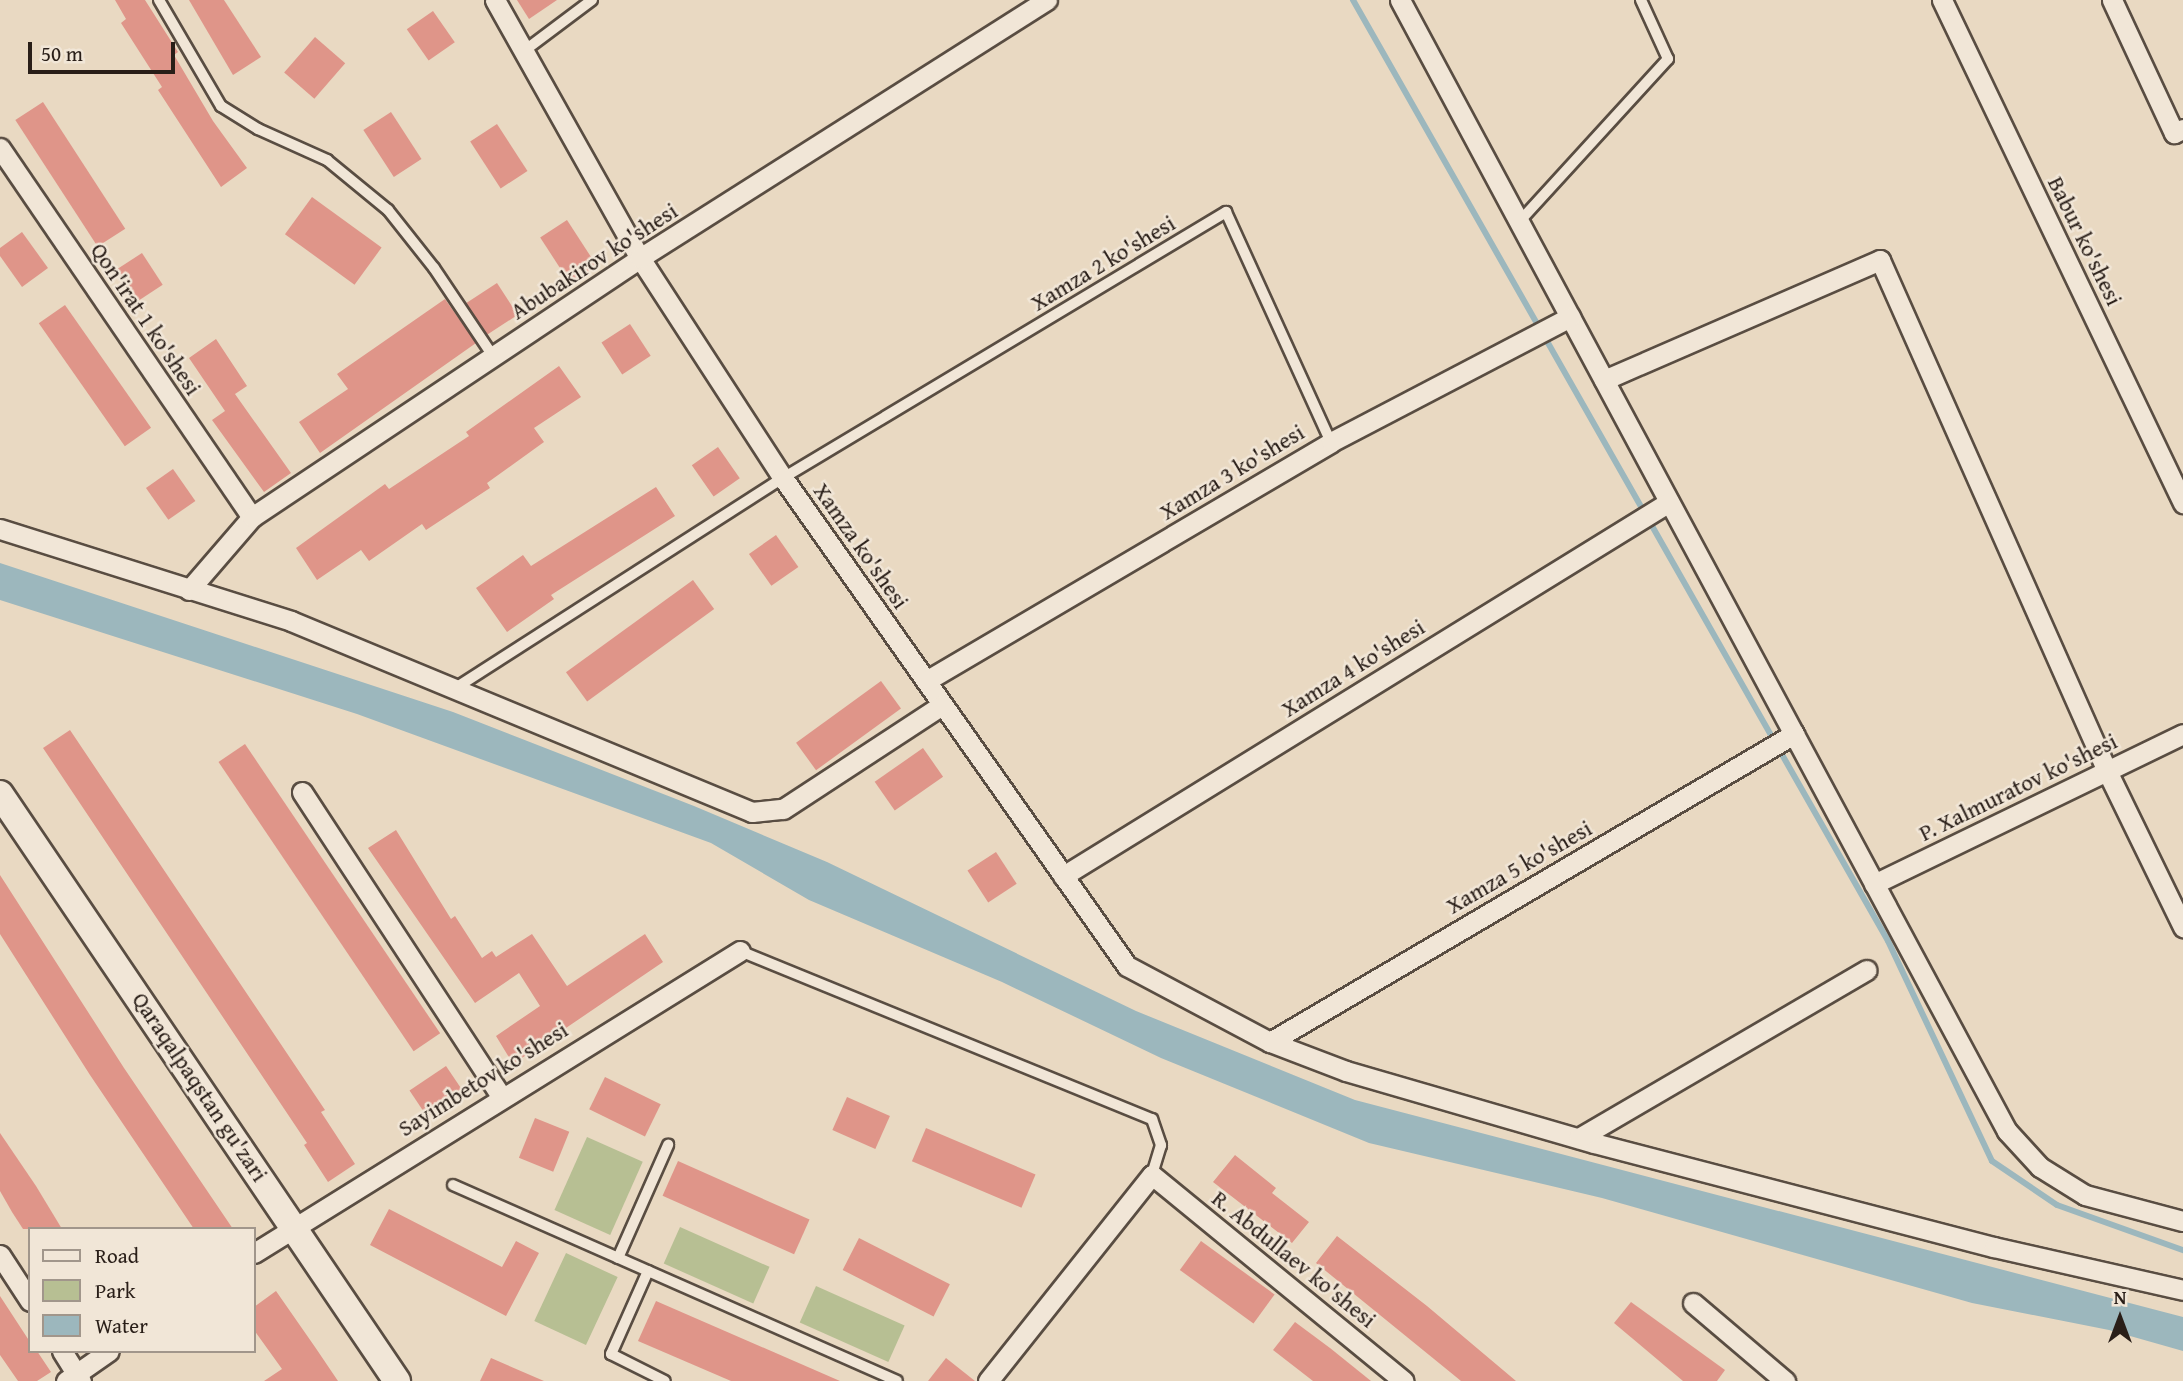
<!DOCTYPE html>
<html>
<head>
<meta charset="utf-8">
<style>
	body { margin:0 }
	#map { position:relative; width:2183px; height:1381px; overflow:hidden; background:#e9d9c2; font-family:"Gentium Book Plus",serif }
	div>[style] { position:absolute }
	.green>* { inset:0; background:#b7bf93; transform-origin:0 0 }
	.water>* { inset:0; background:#9cb7bd }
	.stream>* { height:6px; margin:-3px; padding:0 3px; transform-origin:3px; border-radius:3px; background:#9cb7bd }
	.building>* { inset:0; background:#df9589; transform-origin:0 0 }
	.roads { filter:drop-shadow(2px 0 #594d42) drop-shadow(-2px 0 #594d42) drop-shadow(0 2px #594d42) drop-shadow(0 -2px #594d42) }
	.lane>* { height:10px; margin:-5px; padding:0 5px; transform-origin:5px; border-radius:5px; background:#f1e6d7 }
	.street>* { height:19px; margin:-9.5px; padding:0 9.5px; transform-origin:9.5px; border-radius:9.5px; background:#f1e6d7 }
	.secondary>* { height:26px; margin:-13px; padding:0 13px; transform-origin:13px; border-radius:13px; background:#f1e6d7 }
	span { translate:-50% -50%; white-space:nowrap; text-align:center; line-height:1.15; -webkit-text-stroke:5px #f1e6d7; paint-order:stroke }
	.street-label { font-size:23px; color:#291e18 }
	.legend { position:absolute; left:28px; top:1227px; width:228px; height:126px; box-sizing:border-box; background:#f1e6d7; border:2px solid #a1968b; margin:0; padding:9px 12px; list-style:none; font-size:21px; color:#291e18 }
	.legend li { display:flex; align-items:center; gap:14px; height:35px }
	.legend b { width:35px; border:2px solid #a1968b }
	.north { position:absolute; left:2085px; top:1283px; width:70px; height:70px; -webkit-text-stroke:5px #f1e6d7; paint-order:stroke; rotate:0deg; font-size:19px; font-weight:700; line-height:28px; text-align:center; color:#291e18 }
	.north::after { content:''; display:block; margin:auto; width:24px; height:32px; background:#291e18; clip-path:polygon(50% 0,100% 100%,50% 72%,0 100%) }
	.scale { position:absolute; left:28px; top:42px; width:147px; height:32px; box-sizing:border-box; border:4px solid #291e18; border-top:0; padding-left:9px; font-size:21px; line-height:24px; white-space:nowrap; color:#291e18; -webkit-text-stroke:5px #f1e6d7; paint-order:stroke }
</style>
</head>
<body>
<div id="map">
	<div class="green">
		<div style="left:587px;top:1137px;width:61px;height:80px;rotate:24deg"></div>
		<div style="left:680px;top:1227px;width:98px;height:40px;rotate:24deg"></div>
		<div style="left:566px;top:1253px;width:57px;height:75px;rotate:25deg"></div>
		<div style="left:816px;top:1286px;width:97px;height:40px;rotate:24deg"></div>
	</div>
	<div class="water">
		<div style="clip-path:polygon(0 563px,453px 712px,694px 806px,827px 862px,1136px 1011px,1355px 1100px,2183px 1317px,2183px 1351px,2109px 1330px,1972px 1303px,1602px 1198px,1369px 1143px,1161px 1058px,1002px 982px,809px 900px,711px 843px,357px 714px,0 600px)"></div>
	</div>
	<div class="stream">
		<div style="left:1353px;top:0;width:1082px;rotate:60.38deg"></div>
		<div style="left:1888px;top:941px;width:243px;rotate:64.7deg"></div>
		<div style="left:1992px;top:1161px;width:78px;rotate:34.1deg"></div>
		<div style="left:2057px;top:1205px;width:134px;rotate:19.7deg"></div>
	</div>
	<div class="building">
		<div style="clip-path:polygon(115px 0,145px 0,178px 52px,174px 55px,213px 121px,247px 168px,221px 187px,158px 90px,162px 87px,121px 23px,126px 19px)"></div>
		<div style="clip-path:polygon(189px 0,224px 0,261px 57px,233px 75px)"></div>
		<div style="clip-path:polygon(517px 0,557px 0,529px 19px)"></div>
		<div style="left:433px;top:11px;width:38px;height:32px;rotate:55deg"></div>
		<div style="left:315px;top:37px;width:40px;height:47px;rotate:41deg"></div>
		<div style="left:43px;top:102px;width:151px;height:33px;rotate:57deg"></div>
		<div style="left:391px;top:112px;width:56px;height:33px;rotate:57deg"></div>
		<div style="left:497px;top:124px;width:56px;height:32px;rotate:57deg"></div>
		<div style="left:312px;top:197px;width:86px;height:46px;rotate:36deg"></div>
		<div style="left:567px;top:220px;width:56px;height:32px;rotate:57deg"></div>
		<div style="clip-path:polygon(22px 232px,48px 268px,22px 287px,0 256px,0 248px)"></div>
		<div style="left:142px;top:253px;width:38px;height:34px;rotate:57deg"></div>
		<div style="left:497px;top:283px;width:38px;height:37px;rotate:57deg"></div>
		<div style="clip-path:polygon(445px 299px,476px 343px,320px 453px,299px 422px,348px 389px,337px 374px)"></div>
		<div style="left:65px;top:305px;width:150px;height:32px;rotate:55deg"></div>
		<div style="left:630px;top:324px;width:38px;height:34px;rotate:57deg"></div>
		<div style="clip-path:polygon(216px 339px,247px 386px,235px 394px,291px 473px,264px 492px,212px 420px,225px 411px,189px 358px)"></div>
		<div style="clip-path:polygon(559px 366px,581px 397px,534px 428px,544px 442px,487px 483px,490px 488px,426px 530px,422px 524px,369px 561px,361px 550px,317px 580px,296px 548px,385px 484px,389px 489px,469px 436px,466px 432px)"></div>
		<div style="left:718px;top:447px;width:38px;height:32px;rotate:55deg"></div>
		<div style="left:173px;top:469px;width:39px;height:33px;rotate:55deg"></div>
		<div style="clip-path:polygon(656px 487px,675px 516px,551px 595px,554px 599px,507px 632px,476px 588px,523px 555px,531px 566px)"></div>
		<div style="left:776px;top:535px;width:39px;height:33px;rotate:55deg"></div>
		<div style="left:693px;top:580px;width:36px;height:157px;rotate:54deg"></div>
		<div style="left:881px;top:681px;width:34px;height:105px;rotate:54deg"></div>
		<div style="clip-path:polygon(70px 730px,325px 1110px,321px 1112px,355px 1164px,328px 1182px,304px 1145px,307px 1143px,43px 748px)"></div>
		<div style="left:245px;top:744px;width:349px;height:32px;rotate:56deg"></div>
		<div style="left:923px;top:748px;width:35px;height:59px;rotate:55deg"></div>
		<div style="clip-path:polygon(396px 830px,451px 919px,455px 916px,482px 958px,492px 951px,496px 957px,532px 934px,567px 986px,645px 934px,663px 962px,513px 1064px,496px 1036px,540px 1006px,519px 973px,475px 1003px,368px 848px)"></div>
		<div style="left:996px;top:852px;width:38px;height:34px;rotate:57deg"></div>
		<div style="clip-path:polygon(0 875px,124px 1068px,233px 1229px,194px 1229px,90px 1075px,0 934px)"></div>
		<div style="left:446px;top:1066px;width:32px;height:44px;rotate:56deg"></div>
		<div style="left:605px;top:1077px;width:62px;height:36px;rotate:26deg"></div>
		<div style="left:847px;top:1097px;width:47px;height:36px;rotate:24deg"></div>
		<div style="left:535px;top:1118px;width:37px;height:43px;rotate:22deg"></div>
		<div style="left:926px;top:1128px;width:119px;height:36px;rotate:23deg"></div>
		<div style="clip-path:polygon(0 1133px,36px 1186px,62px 1229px,23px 1229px,12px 1212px,0 1191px)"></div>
		<div style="clip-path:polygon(1235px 1155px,1276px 1188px,1272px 1193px,1309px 1222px,1292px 1243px,1213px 1182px)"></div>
		<div style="left:678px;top:1161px;width:144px;height:38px;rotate:24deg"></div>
		<div style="clip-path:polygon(389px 1209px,502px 1267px,516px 1241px,539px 1253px,506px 1316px,370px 1245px)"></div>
		<div style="clip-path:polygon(1337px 1236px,1427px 1306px,1516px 1381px,1461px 1381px,1450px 1372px,1316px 1263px)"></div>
		<div style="left:859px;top:1238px;width:102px;height:36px;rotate:27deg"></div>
		<div style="left:1201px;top:1241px;width:91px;height:36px;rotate:36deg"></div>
		<div style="clip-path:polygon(276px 1291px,315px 1347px,338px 1381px,264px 1381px,282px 1369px,254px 1330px,254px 1307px)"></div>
		<div style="clip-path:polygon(0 1296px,30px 1342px,30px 1351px,37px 1351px,51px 1372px,37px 1381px,18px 1381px,0 1355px)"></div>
		<div style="clip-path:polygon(656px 1301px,840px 1381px,731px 1381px,638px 1341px)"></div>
		<div style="clip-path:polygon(1631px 1302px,1725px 1370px,1717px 1381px,1683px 1381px,1614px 1323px)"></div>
		<div style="clip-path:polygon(1295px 1322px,1330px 1348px,1371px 1381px,1313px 1381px,1273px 1350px)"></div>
		<div style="clip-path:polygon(491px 1358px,544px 1381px,480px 1381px)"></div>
		<div style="clip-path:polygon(946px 1358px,975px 1381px,928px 1381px)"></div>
	</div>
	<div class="roads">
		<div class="lane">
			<div style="left:159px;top:0;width:123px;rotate:59.7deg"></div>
			<div style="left:221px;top:106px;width:44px;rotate:31.9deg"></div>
			<div style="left:258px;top:129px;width:76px;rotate:24.2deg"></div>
			<div style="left:327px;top:160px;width:79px;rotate:39.3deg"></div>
			<div style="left:388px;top:210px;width:74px;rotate:51.6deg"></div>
			<div style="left:434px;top:268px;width:106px;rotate:56.2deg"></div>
			<div style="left:524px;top:51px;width:85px;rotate:-36.9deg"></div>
			<div style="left:1519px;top:222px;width:221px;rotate:-47.6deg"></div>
			<div style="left:1668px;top:59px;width:65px;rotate:-114.6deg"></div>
			<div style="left:457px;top:687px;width:387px;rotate:-32.7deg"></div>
			<div style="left:783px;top:478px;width:517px;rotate:-30.98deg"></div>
			<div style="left:1226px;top:212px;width:253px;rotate:65.5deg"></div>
			<div style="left:740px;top:951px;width:445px;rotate:22.2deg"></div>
			<div style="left:1152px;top:1119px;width:28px;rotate:71deg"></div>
			<div style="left:1161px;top:1145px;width:31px;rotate:107deg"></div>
			<div style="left:453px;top:1185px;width:485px;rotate:23.8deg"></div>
			<div style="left:618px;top:1258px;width:124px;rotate:-66.1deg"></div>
			<div style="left:648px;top:1271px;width:91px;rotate:114deg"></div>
			<div style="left:611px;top:1354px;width:60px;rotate:26.6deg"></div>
		</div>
		<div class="street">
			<div style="left:495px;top:0;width:296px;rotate:60.7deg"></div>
			<div style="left:640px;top:258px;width:262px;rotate:57deg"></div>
			<div style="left:783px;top:478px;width:597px;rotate:54.82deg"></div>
			<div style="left:1127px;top:966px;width:162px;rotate:28deg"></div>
			<div style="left:1270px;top:1042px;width:81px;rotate:20.9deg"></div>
			<div style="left:1346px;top:1071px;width:258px;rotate:16.2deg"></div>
			<div style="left:1594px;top:1143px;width:413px;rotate:14.6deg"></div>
			<div style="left:1994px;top:1247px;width:194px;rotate:12.8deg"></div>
			<div style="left:1400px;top:0;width:1284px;rotate:61.78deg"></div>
			<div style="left:2007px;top:1131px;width:49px;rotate:47.5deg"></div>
			<div style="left:2040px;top:1167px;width:53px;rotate:31.9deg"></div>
			<div style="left:2085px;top:1195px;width:101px;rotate:14.9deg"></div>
			<div style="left:1942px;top:0;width:558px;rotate:64.4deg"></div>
			<div style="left:2112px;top:0;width:147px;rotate:65deg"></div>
			<div style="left:2174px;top:133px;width:10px;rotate:-24deg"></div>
			<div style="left:0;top:148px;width:447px;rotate:55.7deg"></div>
			<div style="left:1604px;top:380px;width:301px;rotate:-23.5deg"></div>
			<div style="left:1880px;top:260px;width:559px;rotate:66.05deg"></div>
			<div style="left:2107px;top:771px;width:174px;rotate:64deg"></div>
			<div style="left:0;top:529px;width:305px;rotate:17.5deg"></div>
			<div style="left:291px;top:621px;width:499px;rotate:22.5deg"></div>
			<div style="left:752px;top:812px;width:31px;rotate:-6deg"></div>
			<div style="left:783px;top:809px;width:190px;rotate:-33.2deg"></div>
			<div style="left:189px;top:590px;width:96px;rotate:-49.2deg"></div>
			<div style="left:252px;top:517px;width:467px;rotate:-33.7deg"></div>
			<div style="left:640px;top:258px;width:482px;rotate:-32.4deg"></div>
			<div style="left:926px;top:681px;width:470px;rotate:-30.5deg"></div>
			<div style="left:1331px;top:442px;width:270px;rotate:-27.6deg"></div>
			<div style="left:302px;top:792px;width:363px;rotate:56.8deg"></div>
			<div style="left:1063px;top:876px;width:712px;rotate:-31.68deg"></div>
			<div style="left:1874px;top:884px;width:343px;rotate:-25.9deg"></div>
			<div style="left:1270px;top:1042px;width:608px;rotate:-30.45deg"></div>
			<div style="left:1579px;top:1138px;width:333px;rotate:-30.3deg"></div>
			<div style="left:254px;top:1253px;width:572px;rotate:-31.86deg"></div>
			<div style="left:0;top:1255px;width:55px;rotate:56.9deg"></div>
			<div style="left:1693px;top:1303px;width:121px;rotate:40.3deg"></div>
			<div style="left:62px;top:1351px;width:36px;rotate:58deg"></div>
			<div style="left:66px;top:1381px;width:52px;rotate:-34.9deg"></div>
			<div style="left:988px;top:1381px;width:263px;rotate:-51.5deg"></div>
			<div style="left:1152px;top:1175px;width:325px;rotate:39.3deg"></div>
		</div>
		<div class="secondary">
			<div style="left:0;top:794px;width:709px;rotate:55.93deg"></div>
		</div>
	</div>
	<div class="street-label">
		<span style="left:2085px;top:241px;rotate:64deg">Babur ko'shesi</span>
		<span style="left:594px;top:261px;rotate:-33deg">Abubakirov ko'shesi</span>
		<span style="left:1103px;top:263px;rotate:-31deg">Xamza 2 ko'shesi</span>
		<span style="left:146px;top:319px;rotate:56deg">Qon'irat 1 ko'shesi</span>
		<span style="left:1232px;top:472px;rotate:-31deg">Xamza 3 ko'shesi</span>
		<span style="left:861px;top:546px;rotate:55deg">Xamza ko'shesi</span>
		<span style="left:1353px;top:668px;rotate:-32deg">Xamza 4 ko'shesi</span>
		<span style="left:2018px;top:787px;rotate:-26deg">P. Xalmuratov ko'shesi</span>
		<span style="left:1519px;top:867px;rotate:-30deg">Xamza 5 ko'shesi</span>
		<span style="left:483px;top:1079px;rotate:-32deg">Sayimbetov ko'shesi</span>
		<span style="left:200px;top:1087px;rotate:56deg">Qaraqalpaqstan gu'zari</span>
		<span style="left:1294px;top:1259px;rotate:39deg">R. Abdullaev ko'shesi</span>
	</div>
	<ul class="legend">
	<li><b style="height:9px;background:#f1e6d7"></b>Road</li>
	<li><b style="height:19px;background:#b7bf93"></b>Park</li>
	<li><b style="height:19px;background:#9cb7bd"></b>Water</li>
	</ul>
	<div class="north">N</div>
	<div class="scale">50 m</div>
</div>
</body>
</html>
